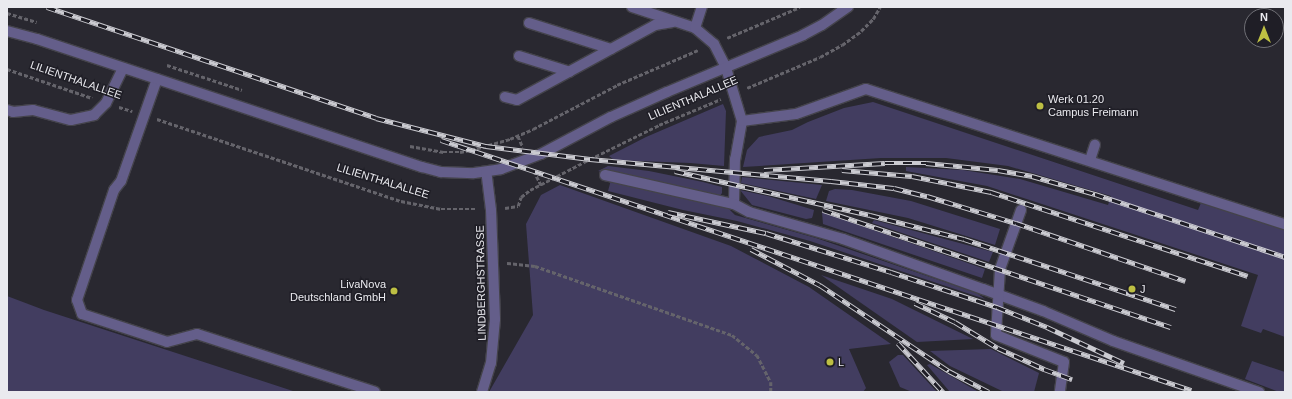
<!DOCTYPE html>
<html>
<head>
<meta charset="utf-8">
<style>
	body { margin:0 }
	#map { position:relative; width:1292px; height:399px; overflow:hidden; background:#292830; font-family:Arial,sans-serif }
	div>[style] { position:absolute }
	.green>* { inset:0; background:#423d60 }
	.path>* { height:2.5px; margin-top:-1.25px; transform-origin:0; background:repeating-linear-gradient(90deg,#65646b 0 4px,transparent 0 6px) }
	.roads { filter:drop-shadow(1px 0 #44434b) drop-shadow(-1px 0 #44434b) drop-shadow(0 1px #44434b) drop-shadow(0 -1px #44434b) }
	.lane>* { height:10px; margin:-5px; padding:0 5px; transform-origin:5px; border-radius:5px; background:#645e8a }
	.street>* { height:10px; margin:-5px; padding:0 5px; transform-origin:5px; border-radius:5px; background:#645e8a }
	.rail>* { height:4.5px; margin-top:-2.25px; transform-origin:0; background:repeating-linear-gradient(90deg,#1f1e26 0 9px,#cbcbd1 0 18px); box-sizing:border-box; border-block:1px solid #cbcbd1 }
	.dots>* { width:11px; height:11px; translate:-50% -50%; box-sizing:border-box; border:2px solid #1f1e26; border-radius:50% }
	span { translate:-50% -50%; white-space:nowrap; text-align:center; line-height:1.15; -webkit-text-stroke:3px #1f1e26; paint-order:stroke }
	.street-label { font-size:11px; color:#eaeaef }
	.poi-label { font-size:11px; color:#eaeaef }
	.left { translate:0 -50%; text-align:left }
	.right { translate:-100% -50%; text-align:right }
	.frame { position:absolute; inset:0; border:8px solid #eaeaef; pointer-events:none }
	.north { position:absolute; left:1244px; top:8px; width:40px; height:40px; box-sizing:border-box; background:#1f1e26; border:1px solid #707076; border-radius:50%; rotate:0deg; font-size:11px; font-weight:700; line-height:16px; text-align:center; color:#eaeaef }
	.north::after { content:''; display:block; margin:auto; width:14px; height:18px; background:#bdbf43; clip-path:polygon(50% 0,100% 100%,50% 72%,0 100%) }
</style>
</head>
<body>
<div id="map">
	<div class="green">
		<div style="clip-path:polygon(873px 102px,1198px 210px,1201px 203px,1285px 230px,1285px 337px,1263px 329px,1261px 333px,1241px 326px,1258px 275px,987px 186px,906px 171px,906px 167px,963px 170px,1020px 179px,1108px 205px,1111px 196px,1008px 166px,946px 158px,881px 158px,743px 167px,747px 150px,759px 137px,792px 130px,808px 122px,844px 108px)"></div>
		<div style="clip-path:polygon(723px 104px,726px 111px,724px 166px,690px 163px,614px 160px,609px 156px,646px 137px)"></div>
		<div style="clip-path:polygon(608px 166px,649px 171px,703px 182px,722px 187px,722px 193px,720px 196px,598px 171px)"></div>
		<div style="clip-path:polygon(742px 177px,822px 185px,816px 199px,741px 183px)"></div>
		<div style="clip-path:polygon(611px 180px,726px 206px,735px 215px,816px 238px,977px 293px,985px 299px,810px 241px,737px 221px,683px 210px,608px 191px)"></div>
		<div style="clip-path:polygon(560px 185px,731px 246px,809px 287px,891px 344px,849px 349px,866px 388px,863px 392px,489px 392px,533px 315px,526px 224px,541px 195px)"></div>
		<div style="clip-path:polygon(835px 189px,852px 190px,911px 201px,1000px 229px,995px 245px,908px 218px,826px 201px,829px 191px)"></div>
		<div style="clip-path:polygon(740px 190px,768px 196px,814px 210px,813px 215px,812px 218px,806px 219px,752px 205px)"></div>
		<div style="clip-path:polygon(822px 212px,985px 269px,982px 278px,823px 224px)"></div>
		<div style="clip-path:polygon(874px 220px,993px 252px,989px 262px,872px 223px)"></div>
		<div style="clip-path:polygon(821px 275px,892px 299px,973px 339px,917px 342px)"></div>
		<div style="clip-path:polygon(7px 296px,44px 310px,296px 392px,7px 392px)"></div>
		<div style="clip-path:polygon(991px 349px,1039px 373px,1034px 392px,1004px 392px,950px 366px,930px 351px)"></div>
		<div style="clip-path:polygon(898px 355px,903px 355px,937px 392px,912px 392px,900px 387px,889px 362px)"></div>
		<div style="clip-path:polygon(1252px 361px,1285px 372px,1285px 392px,1279px 392px,1245px 379px)"></div>
		<div style="clip-path:polygon(930px 364px,977px 391px,979px 392px,950px 392px,927px 365px)"></div>
	</div>
	<div class="path">
		<div style="left:7px;top:13px;width:31px;rotate:17deg"></div>
		<div style="left:727px;top:38px;width:79px;rotate:-23deg"></div>
		<div style="left:167px;top:65px;width:79px;rotate:18.4deg"></div>
		<div style="left:7px;top:69px;width:90px;rotate:18.8deg"></div>
		<div style="left:747px;top:88px;width:79px;rotate:-23deg"></div>
		<div style="left:820px;top:57px;width:25px;rotate:-29deg"></div>
		<div style="left:842px;top:45px;width:24px;rotate:-36deg"></div>
		<div style="left:861px;top:31px;width:17px;rotate:-45deg"></div>
		<div style="left:873px;top:19px;width:14px;rotate:-60deg"></div>
		<div style="left:119px;top:107px;width:14px;rotate:17deg"></div>
		<div style="left:157px;top:119px;width:257px;rotate:18.6deg"></div>
		<div style="left:401px;top:201px;width:41px;rotate:11.3deg"></div>
		<div style="left:441px;top:209px;width:35px"></div>
		<div style="left:518px;top:136px;width:12px;rotate:66deg"></div>
		<div style="left:410px;top:146px;width:34px;rotate:10deg"></div>
		<div style="left:443px;top:152px;width:17px"></div>
		<div style="left:460px;top:152px;width:11px;rotate:-10deg"></div>
		<div style="left:471px;top:150px;width:41px;rotate:-15.8deg"></div>
		<div style="left:510px;top:139px;width:25px;rotate:-23deg"></div>
		<div style="left:533px;top:129px;width:95px;rotate:-27.6deg"></div>
		<div style="left:617px;top:85px;width:88px;rotate:-23.4deg"></div>
		<div style="left:534px;top:171px;width:16px;rotate:63deg"></div>
		<div style="left:505px;top:208px;width:13px;rotate:-9deg"></div>
		<div style="left:518px;top:206px;width:9px;rotate:-72deg"></div>
		<div style="left:521px;top:197px;width:11px;rotate:-38deg"></div>
		<div style="left:530px;top:190px;width:68px;rotate:-27.3deg"></div>
		<div style="left:590px;top:159px;width:77px;rotate:-26.2deg"></div>
		<div style="left:659px;top:125px;width:67px;rotate:-22.8deg"></div>
		<div style="left:507px;top:263px;width:28px;rotate:6deg"></div>
		<div style="left:535px;top:266px;width:209px;rotate:19.3deg"></div>
		<div style="left:732px;top:335px;width:32px;rotate:39deg"></div>
		<div style="left:757px;top:355px;width:30px;rotate:63deg"></div>
		<div style="left:771px;top:382px;width:10px;rotate:90deg"></div>
	</div>
	<div class="roads">
		<div class="lane">
			<div style="left:632px;top:7px;width:66px;rotate:18.4deg"></div>
			<div style="left:695px;top:28px;width:25px;rotate:40deg"></div>
			<div style="left:714px;top:44px;width:27px;rotate:63deg"></div>
			<div style="left:726px;top:68px;width:55px;rotate:73.2deg"></div>
			<div style="left:742px;top:121px;width:39px;rotate:100deg"></div>
			<div style="left:735px;top:159px;width:45px;rotate:91.3deg"></div>
			<div style="left:734px;top:204px;width:17px;rotate:28deg"></div>
			<div style="left:749px;top:212px;width:98px;rotate:16deg"></div>
			<div style="left:843px;top:239px;width:149px;rotate:19.7deg"></div>
			<div style="left:983px;top:289px;width:64px;rotate:20.1deg"></div>
			<div style="left:1043px;top:311px;width:76px;rotate:23.2deg"></div>
			<div style="left:1113px;top:341px;width:155px;rotate:19.3deg"></div>
			<div style="left:529px;top:23px;width:86px;rotate:17.6deg"></div>
			<div style="left:695px;top:28px;width:22px;rotate:-72deg"></div>
			<div style="left:519px;top:56px;width:53px;rotate:17.4deg"></div>
			<div style="left:157px;top:79px;width:108px;rotate:109.4deg"></div>
			<div style="left:121px;top:181px;width:11px;rotate:128deg"></div>
			<div style="left:114px;top:190px;width:116px;rotate:108.6deg"></div>
			<div style="left:77px;top:300px;width:15px;rotate:70deg"></div>
			<div style="left:82px;top:314px;width:89px;rotate:18.2deg"></div>
			<div style="left:167px;top:342px;width:31px;rotate:-15deg"></div>
			<div style="left:197px;top:334px;width:187px;rotate:18deg"></div>
			<div style="left:505px;top:97px;width:12px;rotate:14deg"></div>
			<div style="left:517px;top:100px;width:157px;rotate:-28.5deg"></div>
			<div style="left:655px;top:25px;width:18px;rotate:-9deg"></div>
			<div style="left:7px;top:110px;width:6px;rotate:18deg"></div>
			<div style="left:13px;top:112px;width:20px;rotate:-6deg"></div>
			<div style="left:33px;top:110px;width:39px;rotate:15deg"></div>
			<div style="left:71px;top:120px;width:24px;rotate:-12deg"></div>
			<div style="left:94px;top:115px;width:17px;rotate:-45deg"></div>
			<div style="left:106px;top:103px;width:39px;rotate:-64deg"></div>
			<div style="left:742px;top:121px;width:54px;rotate:-7.4deg"></div>
			<div style="left:796px;top:114px;width:74px;rotate:-19.7deg"></div>
			<div style="left:866px;top:89px;width:440px;rotate:17.9deg"></div>
			<div style="left:1090px;top:160px;width:16px;rotate:-72deg"></div>
			<div style="left:605px;top:175px;width:132px;rotate:12.7deg"></div>
			<div style="left:1021px;top:210px;width:63px;rotate:109.6deg"></div>
			<div style="left:1000px;top:269px;width:66px;rotate:93.5deg"></div>
			<div style="left:996px;top:335px;width:73px;rotate:21.7deg"></div>
			<div style="left:1064px;top:362px;width:30px;rotate:98deg"></div>
		</div>
		<div class="street">
			<div style="left:7px;top:31px;width:31px;rotate:15deg"></div>
			<div style="left:37px;top:39px;width:406px;rotate:18.4deg"></div>
			<div style="left:422px;top:167px;width:20px;rotate:15deg"></div>
			<div style="left:441px;top:172px;width:33px;rotate:2deg"></div>
			<div style="left:474px;top:173px;width:27px;rotate:-8deg"></div>
			<div style="left:501px;top:169px;width:43px;rotate:-20.6deg"></div>
			<div style="left:541px;top:154px;width:79px;rotate:-27.9deg"></div>
			<div style="left:611px;top:117px;width:61px;rotate:-24.1deg"></div>
			<div style="left:667px;top:92px;width:147px;rotate:-22.7deg"></div>
			<div style="left:803px;top:35px;width:21px;rotate:-28deg"></div>
			<div style="left:822px;top:25px;width:32px;rotate:-35deg"></div>
			<div style="left:482px;top:392px;width:30px;rotate:-73deg"></div>
			<div style="left:491px;top:363px;width:44px;rotate:-84.8deg"></div>
			<div style="left:495px;top:319px;width:109px;rotate:-92.1deg"></div>
			<div style="left:491px;top:210px;width:38px;rotate:-97deg"></div>
		</div>
	</div>
	<div class="rail">
		<div style="left:47px;top:7px;width:347px;rotate:18.6deg"></div>
		<div style="left:376px;top:118px;width:114px;rotate:14.3deg"></div>
		<div style="left:486px;top:146px;width:105px;rotate:7.1deg"></div>
		<div style="left:590px;top:159px;width:242px;rotate:5.2deg"></div>
		<div style="left:831px;top:181px;width:63px;rotate:6.3deg"></div>
		<div style="left:894px;top:188px;width:34px;rotate:14deg"></div>
		<div style="left:927px;top:196px;width:93px;rotate:16.9deg"></div>
		<div style="left:1016px;top:223px;width:179px;rotate:18.9deg"></div>
		<div style="left:441px;top:140px;width:791px;rotate:18.43deg"></div>
		<div style="left:764px;top:170px;width:121px;rotate:-3.3deg"></div>
		<div style="left:885px;top:163px;width:41px"></div>
		<div style="left:926px;top:163px;width:72px;rotate:5.6deg"></div>
		<div style="left:998px;top:170px;width:35px;rotate:10deg"></div>
		<div style="left:1032px;top:176px;width:66px;rotate:15.9deg"></div>
		<div style="left:1095px;top:194px;width:200px;rotate:18.3deg"></div>
		<div style="left:842px;top:170px;width:70px;rotate:4.9deg"></div>
		<div style="left:912px;top:176px;width:81px;rotate:11.4deg"></div>
		<div style="left:991px;top:192px;width:270px;rotate:18.1deg"></div>
		<div style="left:675px;top:171px;width:200px;rotate:12.7deg"></div>
		<div style="left:870px;top:215px;width:97px;rotate:14.3deg"></div>
		<div style="left:964px;top:239px;width:223px;rotate:18.3deg"></div>
		<div style="left:823px;top:210px;width:367px;rotate:18.6deg"></div>
		<div style="left:668px;top:212px;width:100px;rotate:12.1deg"></div>
		<div style="left:766px;top:233px;width:131px;rotate:17.3deg"></div>
		<div style="left:891px;top:272px;width:112px;rotate:18.3deg"></div>
		<div style="left:997px;top:307px;width:54px;rotate:21.8deg"></div>
		<div style="left:1047px;top:327px;width:85px;rotate:25.1deg"></div>
		<div style="left:751px;top:249px;width:78px;rotate:27.6deg"></div>
		<div style="left:820px;top:285px;width:155px;rotate:33.7deg"></div>
		<div style="left:949px;top:371px;width:45px;rotate:27.7deg"></div>
		<div style="left:915px;top:303px;width:44px;rotate:25.4deg"></div>
		<div style="left:955px;top:322px;width:50px;rotate:31.2deg"></div>
		<div style="left:998px;top:348px;width:51px;rotate:24.5deg"></div>
		<div style="left:1044px;top:369px;width:30px;rotate:20deg"></div>
		<div style="left:898px;top:343px;width:67px;rotate:47.4deg"></div>
	</div>
	<div class="dots">
		<div style="left:1040px;top:106px;background:#bdbf43"></div>
		<div style="left:1132px;top:289px;background:#bdbf43"></div>
		<div style="left:394px;top:291px;background:#bdbf43"></div>
		<div style="left:830px;top:362px;background:#bdbf43"></div>
	</div>
	<div class="street-label">
		<span style="left:76px;top:80px;rotate:19deg">LILIENTHALALLEE</span>
		<span style="left:693px;top:98px;rotate:-23deg">LILIENTHALALLEE</span>
		<span style="left:383px;top:181px;rotate:17deg">LILIENTHALALLEE</span>
		<span style="left:481px;top:283px;rotate:-91deg">LINDBERGHSTRASSE</span>
	</div>
	<div class="poi-label">
		<span class="left" style="left:1048px;top:106px">Werk 01.20<br>Campus Freimann</span>
		<span class="right" style="left:386px;top:291px">LivaNova<br>Deutschland GmbH</span>
		<span class="left" style="left:1140px;top:289px">J</span>
		<span class="left" style="left:838px;top:362px">L</span>
	</div>
	<div class="frame"></div>
	<div class="north">N</div>
</div>
</body>
</html>
